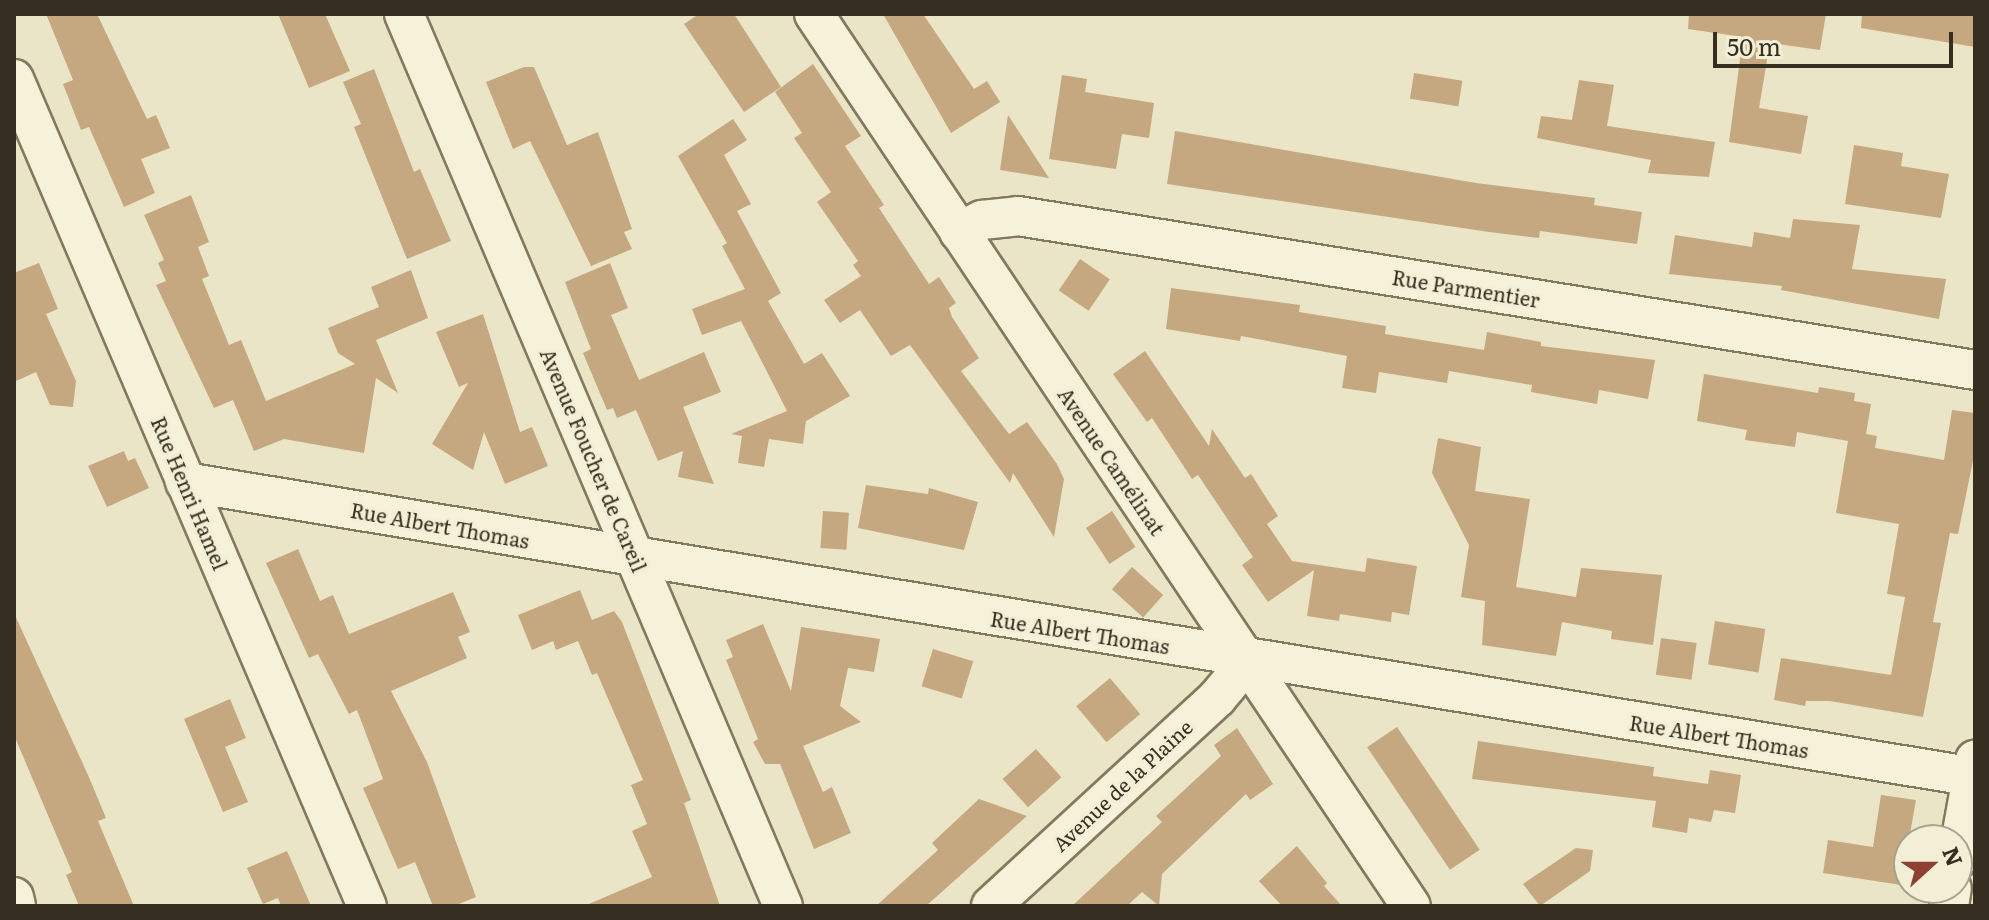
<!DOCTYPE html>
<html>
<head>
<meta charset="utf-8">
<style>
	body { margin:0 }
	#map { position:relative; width:1989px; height:920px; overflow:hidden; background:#eae5c7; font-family:Literata,serif }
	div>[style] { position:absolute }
	.building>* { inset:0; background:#c5a880; transform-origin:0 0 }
	.roads { filter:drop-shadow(2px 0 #84785e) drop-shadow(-2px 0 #84785e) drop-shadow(0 2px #84785e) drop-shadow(0 -2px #84785e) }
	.minor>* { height:38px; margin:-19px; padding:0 19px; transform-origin:19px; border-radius:19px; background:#f6f2d9 }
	span { translate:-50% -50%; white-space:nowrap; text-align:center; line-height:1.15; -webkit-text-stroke:6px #f2efd6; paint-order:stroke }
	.street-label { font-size:20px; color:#362e20 }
	.frame { position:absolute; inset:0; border:16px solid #362e20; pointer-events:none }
	.north { position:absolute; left:1893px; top:824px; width:80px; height:80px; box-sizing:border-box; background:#f2efd6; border:2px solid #a7a28d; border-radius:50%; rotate:69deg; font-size:22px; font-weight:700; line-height:32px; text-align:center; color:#362e20 }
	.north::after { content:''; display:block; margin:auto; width:28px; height:36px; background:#8e4133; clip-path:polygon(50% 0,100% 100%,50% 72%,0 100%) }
	.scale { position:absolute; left:1713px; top:32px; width:240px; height:36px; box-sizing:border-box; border:4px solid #362e20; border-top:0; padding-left:10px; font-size:24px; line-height:28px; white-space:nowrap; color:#362e20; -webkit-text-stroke:6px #f2efd6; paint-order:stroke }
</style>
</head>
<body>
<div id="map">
	<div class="building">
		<div style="clip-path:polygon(46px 14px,97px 14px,147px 119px,156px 115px,170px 148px,141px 159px,155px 193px,124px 207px,89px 127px,81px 130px,63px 84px,73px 80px)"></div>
		<div style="clip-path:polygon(278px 14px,325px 14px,350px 71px,309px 88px)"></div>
		<div style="clip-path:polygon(699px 14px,734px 14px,781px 87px,744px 112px,684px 24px)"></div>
		<div style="clip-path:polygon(883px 14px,923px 14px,974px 89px,987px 81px,1000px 102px,951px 133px)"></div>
		<div style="clip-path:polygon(1689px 14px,1826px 14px,1820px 50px,1770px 43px,1759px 108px,1808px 116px,1801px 154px,1729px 142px,1743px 37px,1688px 29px)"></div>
		<div style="clip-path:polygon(1862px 14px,1975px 14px,1975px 47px,1861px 28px)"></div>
		<div style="clip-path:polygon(813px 64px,861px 136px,845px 146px,884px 205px,879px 208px,929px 284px,939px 277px,956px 303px,949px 308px,952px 317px,979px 358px,961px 371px,1009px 434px,1027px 422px,1057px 464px,1064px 479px,1054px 537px,1013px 473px,1010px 483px,910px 345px,891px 356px,860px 310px,840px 323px,824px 300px,861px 276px,853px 265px,858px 261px,817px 202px,831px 192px,794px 138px,802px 133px,775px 92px)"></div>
		<div style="clip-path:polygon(524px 67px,534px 67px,567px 145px,598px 132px,632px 229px,624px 232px,632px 249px,591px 266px,530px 141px,513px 149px,486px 82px)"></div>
		<div style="clip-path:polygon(374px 69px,414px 172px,420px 169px,451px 241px,407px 259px,354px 127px,361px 124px,343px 82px)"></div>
		<div style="left:1414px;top:73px;width:49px;height:26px;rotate:9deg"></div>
		<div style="clip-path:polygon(1062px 75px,1087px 79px,1085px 92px,1154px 103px,1149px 138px,1122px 134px,1116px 169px,1049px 159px)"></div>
		<div style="clip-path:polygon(1579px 80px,1614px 85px,1607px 126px,1715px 142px,1709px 177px,1648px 173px,1651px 160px,1537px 138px,1541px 116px,1572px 120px)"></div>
		<div style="clip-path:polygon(1008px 115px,1049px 178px,1000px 170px)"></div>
		<div style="clip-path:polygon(733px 119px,747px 140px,724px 155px,751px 204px,737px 211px,781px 293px,768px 301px,804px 364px,822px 353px,850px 396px,806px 421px,803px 444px,769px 439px,764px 467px,738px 463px,742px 436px,731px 434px,787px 411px,741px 321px,702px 335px,692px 309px,745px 289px,722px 246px,727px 243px,678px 156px)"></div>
		<div style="clip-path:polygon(1175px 131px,1476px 183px,1595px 198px,1594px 205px,1642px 212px,1637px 244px,1540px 231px,1539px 238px,1489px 232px,1167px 184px)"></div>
		<div style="clip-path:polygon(1854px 145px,1903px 153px,1901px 166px,1949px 174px,1941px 218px,1845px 204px)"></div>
		<div style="clip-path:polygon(191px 195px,209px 242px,198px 247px,209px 276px,202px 279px,229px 345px,241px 340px,266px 401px,355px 364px,338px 353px,328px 328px,379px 307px,371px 287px,411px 270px,428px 318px,376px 340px,398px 393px,376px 378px,364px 453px,284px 439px,254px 451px,233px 400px,214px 408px,156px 285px,166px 281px,158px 263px,164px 260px,144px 215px)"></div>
		<div style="clip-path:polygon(1793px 219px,1860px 225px,1852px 269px,1946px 279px,1939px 319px,1781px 290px,1782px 286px,1669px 274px,1675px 235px,1752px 247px,1754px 232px,1790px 238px)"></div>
		<div style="left:1080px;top:259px;width:36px;height:38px;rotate:34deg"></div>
		<div style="clip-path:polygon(39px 263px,58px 309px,46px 314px,76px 381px,73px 407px,50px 405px,36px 372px,14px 382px,14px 273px)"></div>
		<div style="clip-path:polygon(610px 263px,628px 308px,611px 315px,639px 380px,704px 352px,721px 392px,683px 407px,714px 484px,678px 477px,683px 451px,658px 461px,636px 410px,617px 418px,613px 408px,607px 410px,583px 353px,591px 349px,565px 282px)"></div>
		<div style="clip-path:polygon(1171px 288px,1300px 305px,1299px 312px,1386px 326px,1385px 334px,1484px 350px,1487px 332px,1541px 342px,1541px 346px,1655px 360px,1648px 399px,1599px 390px,1597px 404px,1531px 392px,1532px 385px,1449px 371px,1447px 383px,1379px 372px,1376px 393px,1342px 388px,1347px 356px,1241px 336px,1240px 341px,1166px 329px)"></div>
		<div style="clip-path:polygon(483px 314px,520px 432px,532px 427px,548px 466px,505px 484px,484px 432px,473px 470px,432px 444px,468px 383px,459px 387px,436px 332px)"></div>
		<div style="clip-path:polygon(1145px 351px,1209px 446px,1212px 429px,1245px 478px,1251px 474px,1278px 516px,1267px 524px,1292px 561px,1365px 572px,1367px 558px,1417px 566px,1409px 615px,1392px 612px,1391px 622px,1340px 614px,1339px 621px,1307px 616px,1314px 570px,1268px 602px,1242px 565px,1253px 557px,1198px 475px,1192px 479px,1152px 418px,1147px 422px,1113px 374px)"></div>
		<div style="clip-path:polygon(1704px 374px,1818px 393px,1819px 387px,1855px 393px,1854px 401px,1871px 404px,1866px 434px,1877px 436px,1875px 448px,1944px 460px,1952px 410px,1975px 413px,1975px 451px,1958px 534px,1950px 533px,1933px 622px,1941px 623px,1923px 717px,1830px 701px,1806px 701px,1805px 706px,1774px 700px,1781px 658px,1891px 675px,1905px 597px,1887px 594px,1899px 524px,1836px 513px,1848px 441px,1797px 432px,1795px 447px,1745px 440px,1747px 430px,1697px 421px)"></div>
		<div style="clip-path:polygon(1438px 438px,1481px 447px,1475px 491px,1530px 499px,1516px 587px,1576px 597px,1581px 568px,1662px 575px,1653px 645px,1611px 639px,1612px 631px,1562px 622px,1556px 656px,1482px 645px,1485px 601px,1461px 597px,1469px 545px,1432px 473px)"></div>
		<div style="clip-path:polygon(124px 451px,128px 461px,135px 458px,149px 488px,107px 507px,88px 466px)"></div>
		<div style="clip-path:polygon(866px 485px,928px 494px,929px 488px,978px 502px,964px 550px,858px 528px)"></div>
		<div style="left:823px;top:511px;width:26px;height:37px;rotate:4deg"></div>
		<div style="left:1112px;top:511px;width:43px;height:31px;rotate:57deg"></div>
		<div style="clip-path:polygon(298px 549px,320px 601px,333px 595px,349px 634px,453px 592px,470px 632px,458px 637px,467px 658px,391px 691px,427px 762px,476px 897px,454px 906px,433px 906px,415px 862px,398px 869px,363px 788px,383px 779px,357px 710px,349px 714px,318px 654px,309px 658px,266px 563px)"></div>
		<div style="left:1132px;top:567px;width:42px;height:30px;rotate:42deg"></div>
		<div style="clip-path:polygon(580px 590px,592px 620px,614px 611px,622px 622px,691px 800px,684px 803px,720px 906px,584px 906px,652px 877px,632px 831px,647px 824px,631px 785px,643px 780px,597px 673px,592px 675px,578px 641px,556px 650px,553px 641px,532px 650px,518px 615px)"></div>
		<div style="clip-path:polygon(14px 613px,88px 775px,106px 818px,98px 821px,134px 906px,79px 906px,66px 875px,72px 872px,14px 735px)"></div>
		<div style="left:1715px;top:621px;width:51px;height:44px;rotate:9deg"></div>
		<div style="clip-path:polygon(763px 624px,791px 691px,801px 627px,880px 639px,874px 672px,848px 668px,840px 706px,861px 722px,803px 746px,823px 792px,832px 787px,851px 833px,814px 849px,780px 764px,765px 764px,753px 742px,758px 739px,726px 660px,733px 657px,726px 640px)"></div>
		<div style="left:1661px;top:638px;width:36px;height:37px;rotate:8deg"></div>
		<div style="left:933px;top:649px;width:42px;height:39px;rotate:17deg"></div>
		<div style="left:1110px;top:678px;width:47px;height:44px;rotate:50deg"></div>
		<div style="clip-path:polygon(230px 699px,246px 738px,225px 747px,248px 802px,223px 812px,184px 719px)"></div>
		<div style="left:1397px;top:727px;width:148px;height:36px;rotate:56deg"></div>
		<div style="clip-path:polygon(1237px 728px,1273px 784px,1250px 800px,1246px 794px,1162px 874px,1159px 906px,1142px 892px,1127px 906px,1072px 906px,1162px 822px,1156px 816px,1221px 756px,1214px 745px)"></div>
		<div style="clip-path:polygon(1478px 741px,1654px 767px,1653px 776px,1708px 784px,1710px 770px,1741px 775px,1735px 813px,1714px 810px,1711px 822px,1689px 818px,1687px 833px,1652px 827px,1656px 801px,1472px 779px)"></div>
		<div style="left:1036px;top:749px;width:38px;height:45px;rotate:48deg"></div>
		<div style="clip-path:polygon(1881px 795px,1916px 800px,1901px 885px,1823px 873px,1828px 840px,1873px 847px)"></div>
		<div style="clip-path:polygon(979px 799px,1027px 816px,926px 906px,876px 906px,938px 850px,932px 843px)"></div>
		<div style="clip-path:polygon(1297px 846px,1327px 883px,1324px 886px,1342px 906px,1282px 906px,1259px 881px)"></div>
		<div style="clip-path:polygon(1576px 848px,1593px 850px,1590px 871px,1540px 906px,1523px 884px)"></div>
		<div style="clip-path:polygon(287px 851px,311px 906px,281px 906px,278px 898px,263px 904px,247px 868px)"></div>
	</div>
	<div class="roads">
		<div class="minor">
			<div style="left:404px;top:14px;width:969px;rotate:66.98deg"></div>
			<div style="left:814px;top:14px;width:1073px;rotate:56.21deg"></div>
			<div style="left:14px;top:79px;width:899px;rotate:66.89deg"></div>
			<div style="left:959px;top:232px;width:26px;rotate:-28deg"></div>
			<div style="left:982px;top:220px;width:36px;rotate:-6deg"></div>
			<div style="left:1018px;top:216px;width:969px;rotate:9.14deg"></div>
			<div style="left:185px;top:482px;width:1814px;rotate:9.36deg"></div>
			<div style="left:1957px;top:860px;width:102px;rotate:-79.8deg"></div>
			<div style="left:14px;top:897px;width:9px;rotate:77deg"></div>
			<div style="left:991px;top:906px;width:307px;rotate:-42.6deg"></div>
			<div style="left:1217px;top:698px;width:48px;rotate:-50deg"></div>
			<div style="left:1949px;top:906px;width:18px;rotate:-81deg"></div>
		</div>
	</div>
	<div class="street-label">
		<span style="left:1466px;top:288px;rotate:9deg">Rue Parmentier</span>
		<span style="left:594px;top:460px;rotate:67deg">Avenue Foucher de Careil</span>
		<span style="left:1112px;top:461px;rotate:56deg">Avenue Camélinat</span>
		<span style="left:190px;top:493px;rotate:67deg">Rue Henri Hamel</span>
		<span style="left:440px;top:525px;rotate:10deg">Rue Albert Thomas</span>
		<span style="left:1080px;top:632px;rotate:9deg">Rue Albert Thomas</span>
		<span style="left:1719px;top:736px;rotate:9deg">Rue Albert Thomas</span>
		<span style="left:1122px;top:785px;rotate:-43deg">Avenue de la Plaine</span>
	</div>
	<div class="frame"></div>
	<div class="north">N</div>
	<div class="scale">50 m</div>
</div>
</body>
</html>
